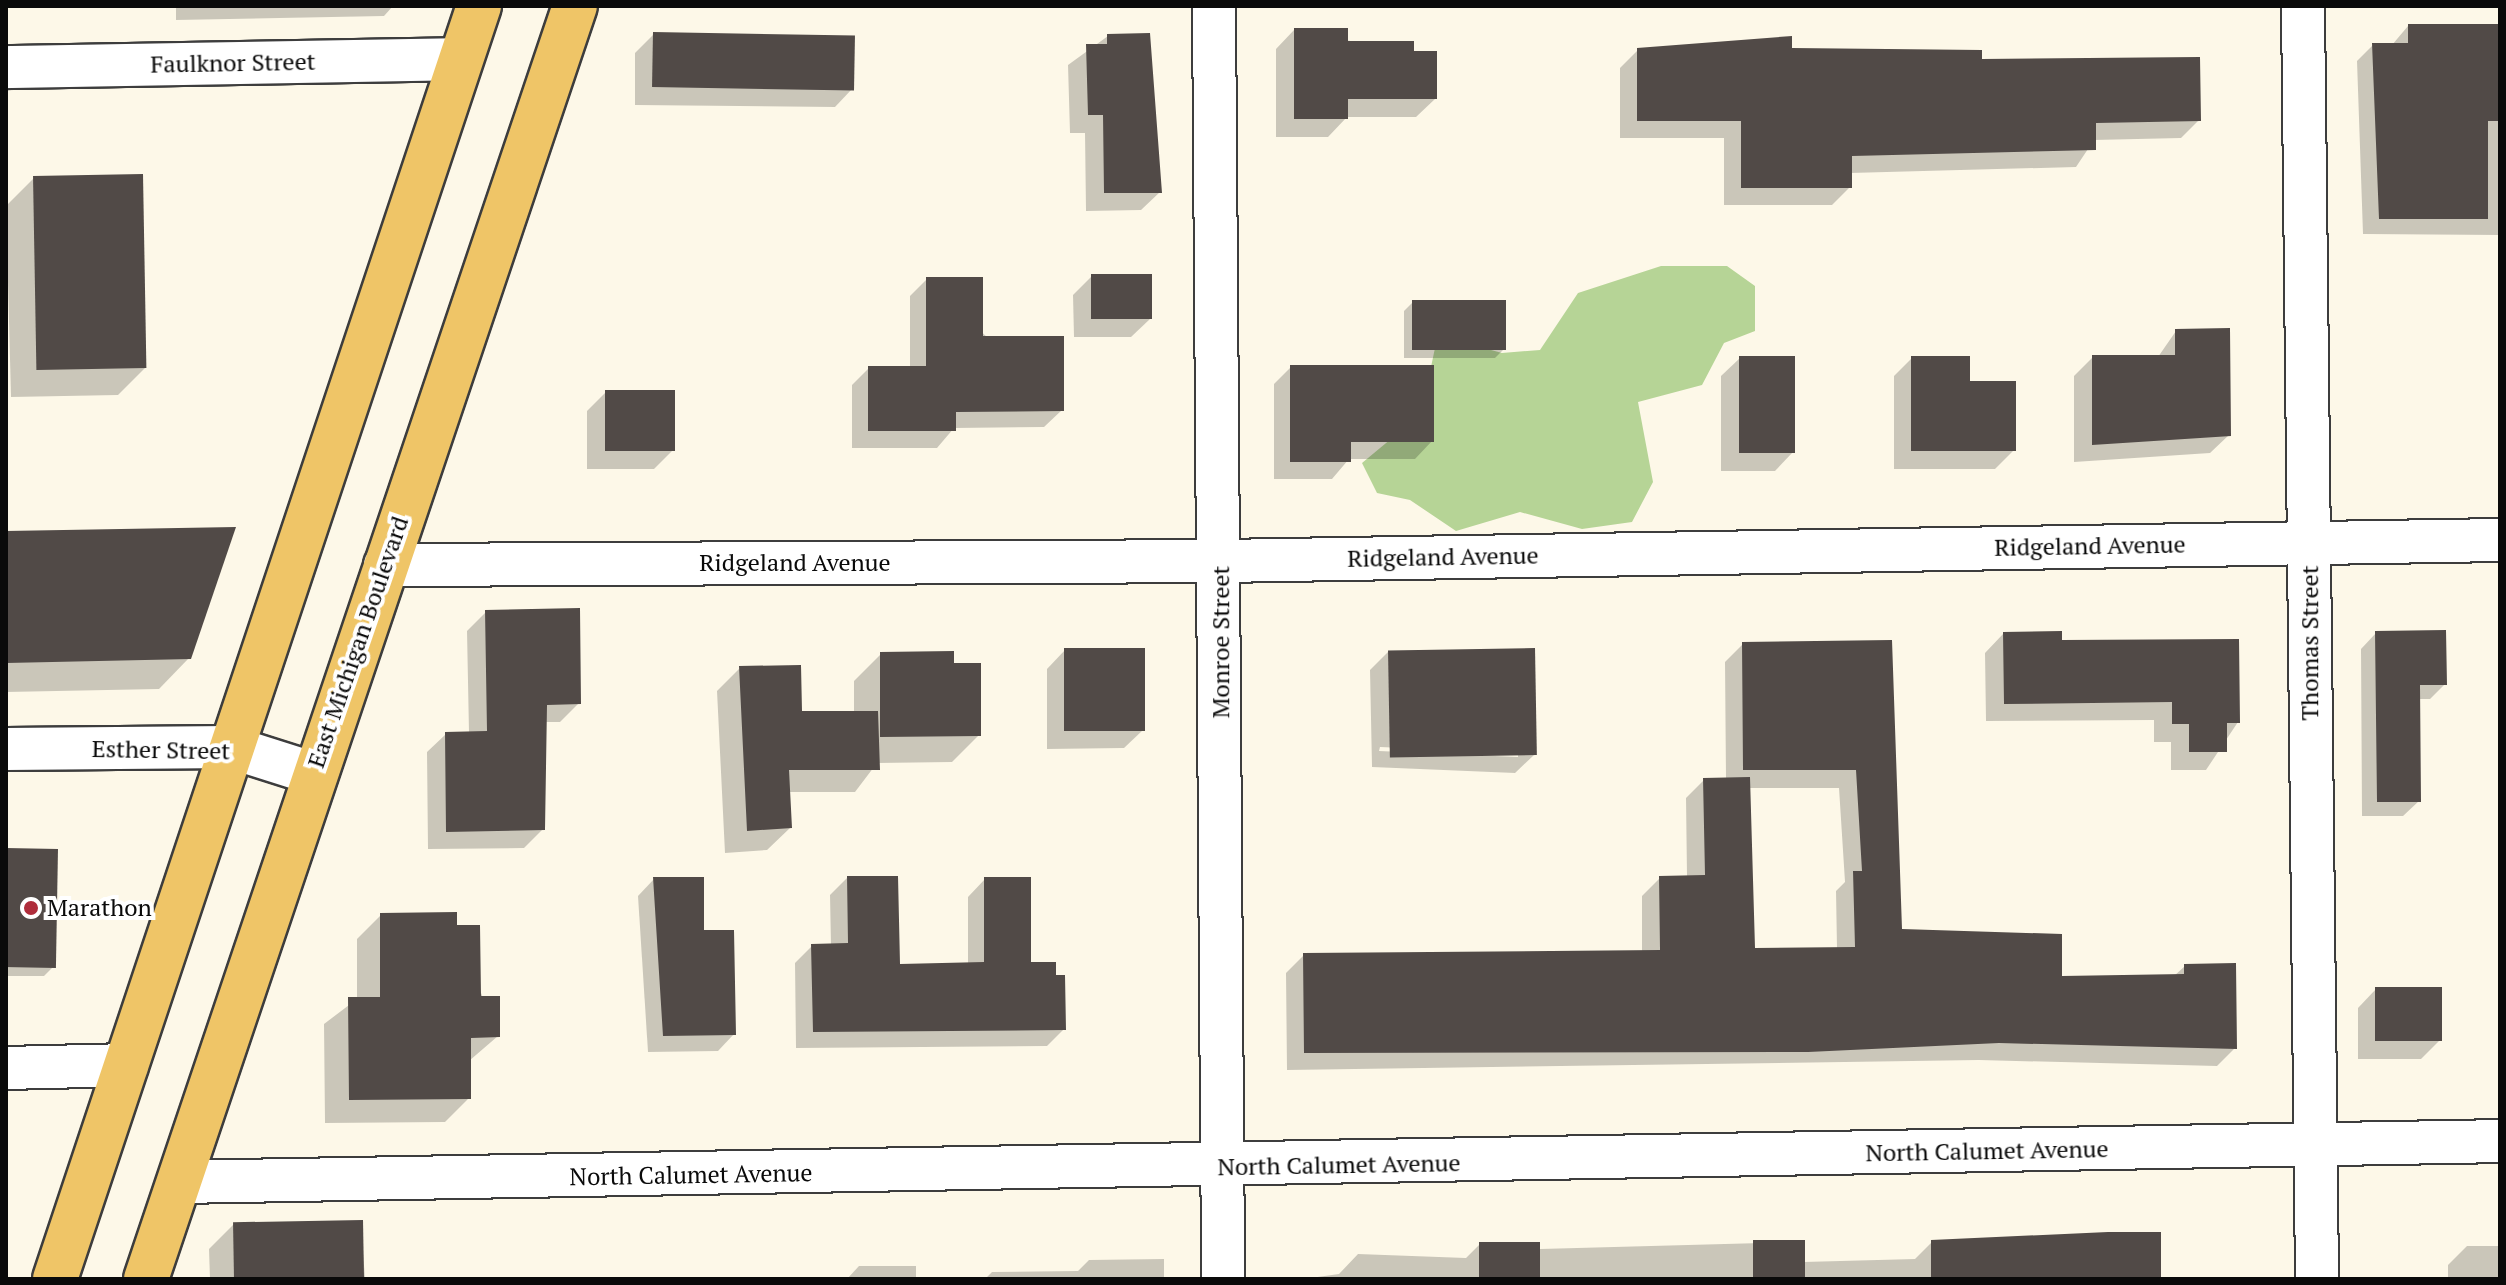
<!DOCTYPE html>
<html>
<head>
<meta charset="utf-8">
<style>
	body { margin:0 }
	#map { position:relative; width:2506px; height:1285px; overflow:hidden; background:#fdf8e8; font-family:"PT Serif",serif }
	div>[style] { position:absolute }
	.forest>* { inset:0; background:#b6d496 }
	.shadow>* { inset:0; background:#0003 }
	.building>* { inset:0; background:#514a47; transform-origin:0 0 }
	.roads { filter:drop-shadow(2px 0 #3d3d3d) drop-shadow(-2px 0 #3d3d3d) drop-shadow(0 2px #3d3d3d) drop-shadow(0 -2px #3d3d3d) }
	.street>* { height:42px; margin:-21px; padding:0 21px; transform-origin:21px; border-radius:21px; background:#fff }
	.primary>* { height:44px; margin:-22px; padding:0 22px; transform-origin:22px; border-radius:22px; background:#efc567 }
	.dots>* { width:22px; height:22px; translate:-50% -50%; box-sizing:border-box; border:4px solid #fff; border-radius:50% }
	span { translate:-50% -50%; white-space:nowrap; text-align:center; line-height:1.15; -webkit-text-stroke:8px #fff; paint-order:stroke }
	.street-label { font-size:24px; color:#0a0a0a }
	.poi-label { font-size:24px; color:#0a0a0a }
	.left { translate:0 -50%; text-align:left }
	.frame { position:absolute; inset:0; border:8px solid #0a0a0a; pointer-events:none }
</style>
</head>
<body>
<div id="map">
	<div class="forest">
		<div style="clip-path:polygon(1661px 266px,1727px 266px,1755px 286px,1755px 331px,1724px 343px,1702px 385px,1638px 402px,1653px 482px,1632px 522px,1582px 529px,1520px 512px,1456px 531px,1410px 500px,1377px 493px,1362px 463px,1421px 414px,1435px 348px,1451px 339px,1502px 353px,1540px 350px,1578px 293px)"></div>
	</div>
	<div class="shadow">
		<div style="clip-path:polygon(176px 6px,393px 6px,384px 16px,176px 20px)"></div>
		<div style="clip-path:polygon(2500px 25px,2500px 235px,2363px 234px,2357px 61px,2373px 45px,2392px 45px,2408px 26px)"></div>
		<div style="clip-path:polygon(1294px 30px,1412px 53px,1435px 99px,1416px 117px,1347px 117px,1328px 137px,1276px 137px,1276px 49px)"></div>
		<div style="clip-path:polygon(654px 34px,853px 88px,835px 107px,635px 105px,635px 53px)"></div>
		<div style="clip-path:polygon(1108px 36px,1160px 192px,1141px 210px,1086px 211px,1085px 133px,1070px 133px,1068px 65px)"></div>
		<div style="clip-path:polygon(1638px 50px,1980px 61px,2199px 120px,2181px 138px,2094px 140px,2076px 167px,1850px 173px,1850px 187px,1832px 205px,1724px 205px,1724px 138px,1620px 138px,1620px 68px)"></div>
		<div style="clip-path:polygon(33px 179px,145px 368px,118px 395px,11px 397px,6px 206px)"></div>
		<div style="clip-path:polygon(1092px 276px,1150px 319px,1131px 337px,1074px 337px,1073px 295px)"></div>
		<div style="clip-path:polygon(927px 279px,1062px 410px,1044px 427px,954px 428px,937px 448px,852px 448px,852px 385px,869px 368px,910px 368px,910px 296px)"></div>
		<div style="clip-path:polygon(1413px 302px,1504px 349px,1495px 358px,1404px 358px,1404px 311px)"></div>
		<div style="clip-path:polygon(2176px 331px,2229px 435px,2210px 453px,2074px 462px,2074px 376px,2093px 357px,2158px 357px)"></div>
		<div style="clip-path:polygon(1740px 358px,1793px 452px,1775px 471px,1721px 471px,1721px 376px)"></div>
		<div style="clip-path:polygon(1912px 358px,1968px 383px,2014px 450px,1995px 469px,1894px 469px,1894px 376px)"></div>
		<div style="clip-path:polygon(1291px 367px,1432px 441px,1415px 459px,1349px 459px,1332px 479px,1274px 479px,1274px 384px)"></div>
		<div style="clip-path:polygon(605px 393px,673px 450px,654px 469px,587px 469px,587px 411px)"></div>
		<div style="clip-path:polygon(6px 533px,189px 658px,159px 689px,6px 692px)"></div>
		<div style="clip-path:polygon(486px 612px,579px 703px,560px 722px,545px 722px,543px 829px,524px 848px,428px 849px,427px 752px,446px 734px,469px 733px,467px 631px)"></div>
		<div style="clip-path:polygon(2376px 633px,2445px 684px,2430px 699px,2418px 699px,2419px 801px,2403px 816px,2362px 816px,2361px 649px)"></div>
		<div style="clip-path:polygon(2003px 634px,2060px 642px,2238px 722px,2206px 770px,2171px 770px,2171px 742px,2154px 742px,2154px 720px,1986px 721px,1985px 653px)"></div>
		<div style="clip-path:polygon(evenodd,1890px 642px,1900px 931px,2060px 978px,2174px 976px,2185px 966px,2235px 1048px,2217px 1066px,1979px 1060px,1287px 1070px,1286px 973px,1304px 955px,1642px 952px,1642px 896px,1660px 878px,1687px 877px,1686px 798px,1704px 780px,1726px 779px,1725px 662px,1743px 644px,1890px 642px,1748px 788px,1839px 788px,1845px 882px,1836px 891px,1837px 949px,1753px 950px,1748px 788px)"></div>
		<div style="clip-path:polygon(1065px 650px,1143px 730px,1124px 748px,1047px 749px,1047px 669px)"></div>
		<div style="clip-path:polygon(evenodd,1389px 651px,1534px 755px,1515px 773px,1372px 767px,1370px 670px,1389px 651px,1380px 747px,1518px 753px,1518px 757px,1379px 751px,1380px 747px)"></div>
		<div style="clip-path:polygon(881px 654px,952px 665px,979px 735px,952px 762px,877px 763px,855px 792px,788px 792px,790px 828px,767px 850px,725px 853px,717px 691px,740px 668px,800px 713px,854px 713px,854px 681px)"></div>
		<div style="clip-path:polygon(6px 850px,53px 967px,44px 976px,6px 976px)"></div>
		<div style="clip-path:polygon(847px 878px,898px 966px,968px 965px,968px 897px,985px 879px,1064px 1029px,1047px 1046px,796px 1048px,795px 963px,812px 946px,831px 946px,830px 895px)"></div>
		<div style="clip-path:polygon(654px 879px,702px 932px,734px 1034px,718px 1051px,648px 1052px,638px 896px)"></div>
		<div style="clip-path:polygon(381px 915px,455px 927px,498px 1036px,469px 1061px,469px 1098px,445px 1122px,325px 1123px,324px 1024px,357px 999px,357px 939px)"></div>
		<div style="clip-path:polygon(2376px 989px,2440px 1040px,2421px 1059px,2358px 1059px,2358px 1008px)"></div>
		<div style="clip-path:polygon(361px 1222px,365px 1279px,210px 1279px,209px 1249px,233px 1225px)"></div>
		<div style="clip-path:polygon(1803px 1242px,1803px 1262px,1915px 1259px,1932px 1242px,2159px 1279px,1303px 1279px,1339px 1274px,1358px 1254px,1466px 1258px,1480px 1244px,1540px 1249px)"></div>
		<div style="clip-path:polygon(2467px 1246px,2500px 1246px,2500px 1279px,2448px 1279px,2448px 1265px)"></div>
		<div style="clip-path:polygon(1164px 1259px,1164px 1279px,985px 1279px,992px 1272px,1078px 1271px,1089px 1260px)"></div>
		<div style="clip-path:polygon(859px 1266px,916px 1266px,916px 1279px,847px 1279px)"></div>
	</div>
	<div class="building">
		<div style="clip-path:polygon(2408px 24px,2500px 24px,2500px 121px,2488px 121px,2488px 219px,2379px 219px,2372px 43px,2408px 43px)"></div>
		<div style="clip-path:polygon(1294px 28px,1348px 28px,1348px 41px,1414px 41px,1414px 51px,1437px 51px,1437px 99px,1348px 99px,1348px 119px,1294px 119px)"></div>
		<div style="left:653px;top:32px;width:202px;height:55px;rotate:1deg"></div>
		<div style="clip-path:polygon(1150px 33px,1162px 193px,1104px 193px,1103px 115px,1088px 115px,1086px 44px,1107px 44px,1107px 34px)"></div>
		<div style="clip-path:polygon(1792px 36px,1792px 48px,1982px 50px,1982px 59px,2200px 57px,2201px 121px,2096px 123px,2096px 150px,1852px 156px,1852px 188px,1741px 188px,1741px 121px,1637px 121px,1637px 48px)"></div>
		<div style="left:143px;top:174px;width:194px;height:110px;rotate:89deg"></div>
		<div style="left:1091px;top:274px;width:61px;height:45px"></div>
		<div style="clip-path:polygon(926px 277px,983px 277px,983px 336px,1064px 336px,1064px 411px,956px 412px,956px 431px,868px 431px,868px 366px,926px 366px)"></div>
		<div style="left:1412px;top:300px;width:94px;height:50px"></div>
		<div style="clip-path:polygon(2230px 328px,2231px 436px,2092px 445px,2092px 355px,2175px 355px,2175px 329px)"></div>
		<div style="left:1739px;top:356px;width:56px;height:97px"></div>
		<div style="clip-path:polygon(1911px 356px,1970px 356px,1970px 381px,2016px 381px,2016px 451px,1911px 451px)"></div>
		<div style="clip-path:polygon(1290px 365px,1434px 365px,1434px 442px,1351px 442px,1351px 462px,1290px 462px)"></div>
		<div style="left:675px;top:390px;width:61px;height:70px;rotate:90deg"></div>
		<div style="clip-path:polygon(236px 527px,191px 659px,6px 663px,6px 531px)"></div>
		<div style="clip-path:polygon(580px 608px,581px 704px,547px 705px,545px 830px,446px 832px,445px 732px,487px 731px,485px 610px)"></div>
		<div style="clip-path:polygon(2446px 630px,2447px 685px,2420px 685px,2421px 802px,2377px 802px,2375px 631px)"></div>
		<div style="clip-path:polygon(2062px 631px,2062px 640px,2239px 639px,2240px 723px,2227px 723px,2227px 752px,2189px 752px,2189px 724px,2172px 724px,2172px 702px,2004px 704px,2003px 632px)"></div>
		<div style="clip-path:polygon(1892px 640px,1902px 929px,2062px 934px,2062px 976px,2184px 974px,2184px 964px,2236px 963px,2237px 1049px,1999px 1043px,1808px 1052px,1304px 1053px,1303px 953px,1660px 950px,1659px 876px,1705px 875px,1703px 778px,1750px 777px,1755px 948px,1855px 947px,1853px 871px,1862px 871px,1856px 770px,1743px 770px,1742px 642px)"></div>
		<div style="left:1064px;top:648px;width:81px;height:83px"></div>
		<div style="left:1535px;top:648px;width:107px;height:147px;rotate:89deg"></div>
		<div style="clip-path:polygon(954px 651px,954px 663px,981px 663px,981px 736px,880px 737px,880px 652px)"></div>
		<div style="clip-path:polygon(801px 665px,802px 711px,878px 711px,880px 770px,789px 770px,792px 828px,747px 831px,739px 666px)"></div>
		<div style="left:6px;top:848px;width:52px;height:119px;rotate:1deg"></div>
		<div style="clip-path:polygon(847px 876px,898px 876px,900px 964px,984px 962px,984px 877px,1031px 877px,1031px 962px,1056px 962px,1056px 975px,1065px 975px,1066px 1030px,813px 1032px,811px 944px,848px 943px)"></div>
		<div style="clip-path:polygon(653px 877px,704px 877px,704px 930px,734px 930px,736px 1035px,663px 1036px)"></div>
		<div style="clip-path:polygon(457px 912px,457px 925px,480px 925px,481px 996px,500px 996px,500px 1037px,471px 1038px,471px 1099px,349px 1100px,348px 997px,380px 997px,380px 913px)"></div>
		<div style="left:2375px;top:987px;width:67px;height:54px"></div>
		<div style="left:363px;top:1220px;width:59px;height:130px;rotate:89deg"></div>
		<div style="clip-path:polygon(2108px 1232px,2161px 1232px,2161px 1279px,1931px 1279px,1931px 1240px)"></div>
		<div style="left:1753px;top:1240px;width:52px;height:39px"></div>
		<div style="left:1479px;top:1242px;width:61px;height:37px"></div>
	</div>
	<div class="roads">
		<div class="street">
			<div style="left:1214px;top:6px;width:1273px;rotate:89.59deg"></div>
			<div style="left:2303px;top:6px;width:1273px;rotate:89.37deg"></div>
			<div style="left:6px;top:67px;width:455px;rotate:-1deg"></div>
			<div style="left:385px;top:565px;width:836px;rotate:-0.27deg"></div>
			<div style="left:1221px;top:561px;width:1279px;rotate:-0.94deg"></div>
			<div style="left:6px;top:749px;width:224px;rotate:-0.5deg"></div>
			<div style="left:230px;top:747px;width:86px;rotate:17.6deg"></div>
			<div style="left:6px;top:1068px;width:121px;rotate:-1.4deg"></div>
			<div style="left:179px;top:1182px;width:2321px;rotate:-1.01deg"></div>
		</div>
		<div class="primary">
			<div style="left:55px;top:1279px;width:1342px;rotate:-71.58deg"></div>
			<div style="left:146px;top:1279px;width:1343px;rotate:-71.38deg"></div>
		</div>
	</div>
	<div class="dots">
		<div style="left:31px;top:908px;background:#af2d3b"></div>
	</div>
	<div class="street-label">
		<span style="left:233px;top:63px;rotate:-1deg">Faulknor Street</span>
		<span style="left:2090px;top:546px;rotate:-1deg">Ridgeland Avenue</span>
		<span style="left:1443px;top:557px;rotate:-1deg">Ridgeland Avenue</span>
		<span style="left:795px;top:563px">Ridgeland Avenue</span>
		<span style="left:358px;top:642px;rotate:-71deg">East Michigan Boulevard</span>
		<span style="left:1221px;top:642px;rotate:-90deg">Monroe Street</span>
		<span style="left:2310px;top:643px;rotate:-90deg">Thomas Street</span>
		<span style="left:161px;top:750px;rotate:1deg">Esther Street</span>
		<span style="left:1987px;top:1151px;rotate:-1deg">North Calumet Avenue</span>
		<span style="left:1339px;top:1165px;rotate:-1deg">North Calumet Avenue</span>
		<span style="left:691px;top:1175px;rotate:-1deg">North Calumet Avenue</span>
	</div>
	<div class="poi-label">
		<span class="left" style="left:47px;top:908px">Marathon</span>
	</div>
	<div class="frame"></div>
</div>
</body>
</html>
